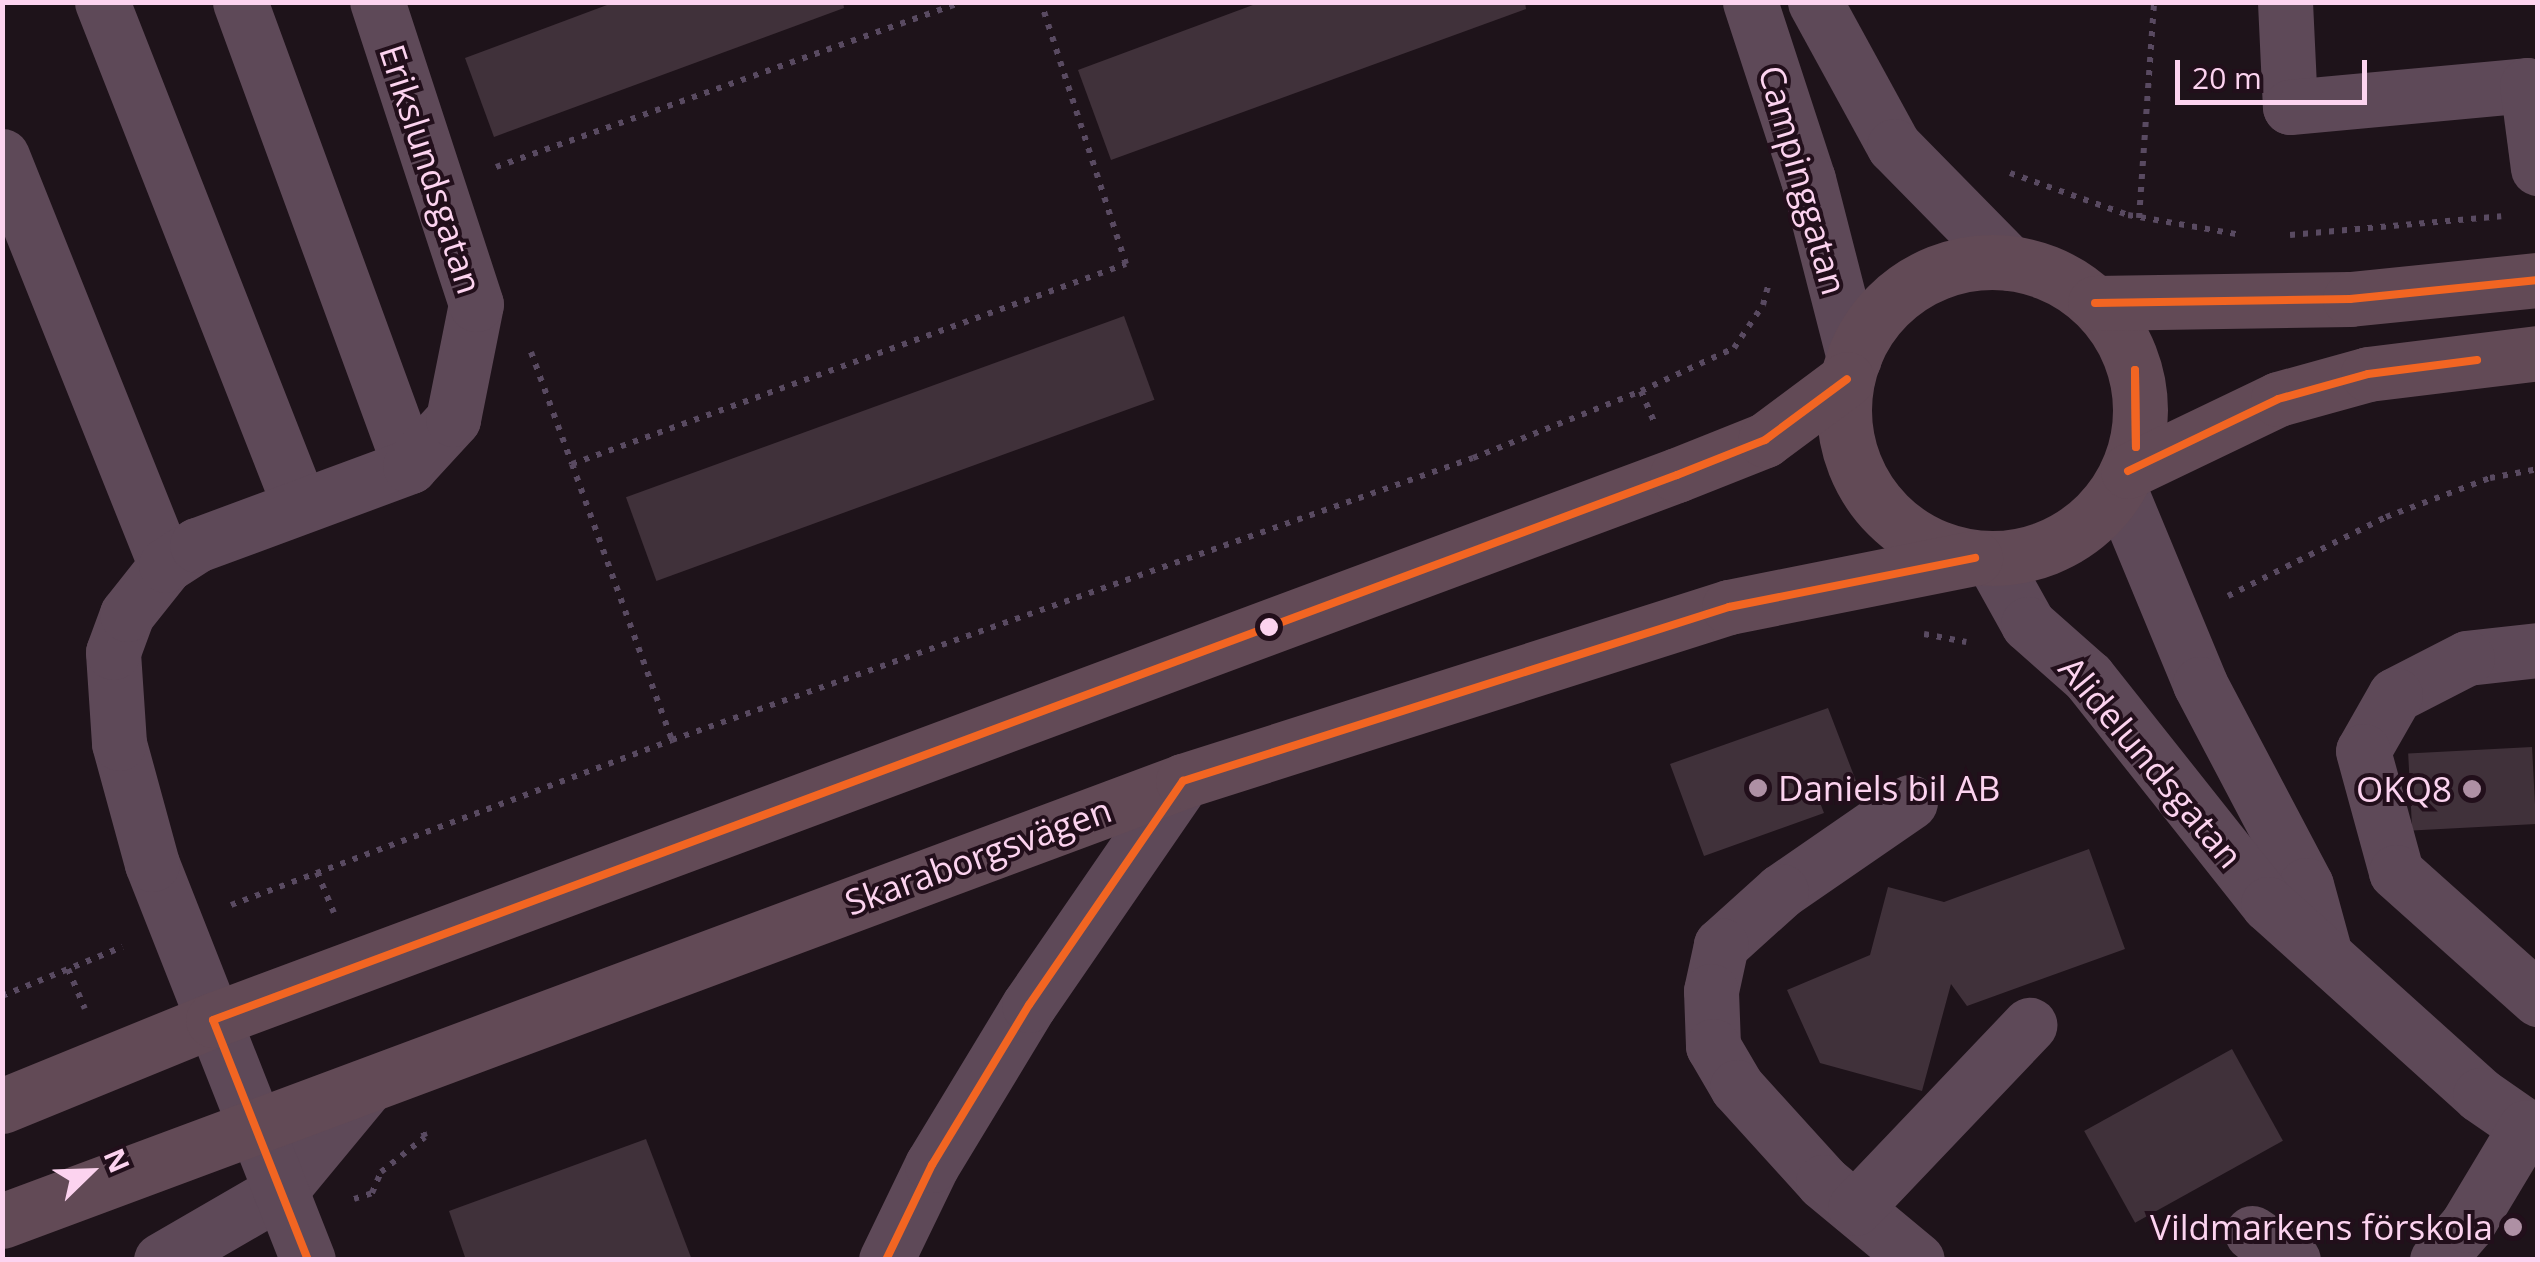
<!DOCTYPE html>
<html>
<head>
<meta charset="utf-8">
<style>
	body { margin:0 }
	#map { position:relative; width:2540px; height:1262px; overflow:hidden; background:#1e131a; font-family:"Open Sans",sans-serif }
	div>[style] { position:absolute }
	.building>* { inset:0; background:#40313a; transform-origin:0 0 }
	.path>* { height:6px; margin-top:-3px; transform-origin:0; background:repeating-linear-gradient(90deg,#594a61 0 5px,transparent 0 13px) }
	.minor>* { height:55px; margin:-27.5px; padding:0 27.5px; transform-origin:27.5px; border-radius:27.5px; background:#5e4958 }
	.major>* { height:55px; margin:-27.5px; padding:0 27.5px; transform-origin:27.5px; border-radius:27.5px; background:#624a56 }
	.major>.ring { margin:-27.5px; padding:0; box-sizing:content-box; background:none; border:55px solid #624a56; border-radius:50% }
	.bus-1>* { height:8px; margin:-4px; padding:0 4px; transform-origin:4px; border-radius:4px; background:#f26522 }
	.dots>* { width:28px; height:28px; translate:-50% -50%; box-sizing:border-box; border:5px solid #220f1b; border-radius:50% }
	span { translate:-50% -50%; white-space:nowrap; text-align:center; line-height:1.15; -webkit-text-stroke:8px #220f1b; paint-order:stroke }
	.street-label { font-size:35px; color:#fcd3ef }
	.poi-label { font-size:35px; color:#fcd3ef }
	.left { translate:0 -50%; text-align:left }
	.right { translate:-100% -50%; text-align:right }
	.frame { position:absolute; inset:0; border:5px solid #fcd3ef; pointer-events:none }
	.north { position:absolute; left:40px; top:1122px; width:100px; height:100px; -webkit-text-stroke:8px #220f1b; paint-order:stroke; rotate:67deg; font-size:28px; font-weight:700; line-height:40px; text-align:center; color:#fcd3ef }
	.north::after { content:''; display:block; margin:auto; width:35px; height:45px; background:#fcd3ef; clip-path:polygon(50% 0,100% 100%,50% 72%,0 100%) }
	.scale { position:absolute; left:2175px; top:60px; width:192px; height:45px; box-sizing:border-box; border:5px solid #fcd3ef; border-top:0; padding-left:12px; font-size:30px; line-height:35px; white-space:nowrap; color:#fcd3ef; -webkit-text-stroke:8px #220f1b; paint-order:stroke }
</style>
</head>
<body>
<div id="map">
	<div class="building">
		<div style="clip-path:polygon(615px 2px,843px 2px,844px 8px,494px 137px,465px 58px)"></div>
		<div style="clip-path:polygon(1261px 2px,1525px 2px,1526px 9px,1111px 160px,1078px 70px)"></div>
		<div style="left:1124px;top:316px;width:89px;height:530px;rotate:70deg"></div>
		<div style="clip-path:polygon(1828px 708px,1856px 781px,1817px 795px,1824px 813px,1704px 856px,1670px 764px)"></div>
		<div style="left:2532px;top:747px;width:77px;height:124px;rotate:87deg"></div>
		<div style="clip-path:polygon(2089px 849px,2125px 949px,1967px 1006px,1951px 984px,1922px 1091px,1820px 1063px,1787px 990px,1870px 955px,1888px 887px,1944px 902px)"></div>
		<div style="left:2232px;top:1049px;width:105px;height:169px;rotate:61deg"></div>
		<div style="clip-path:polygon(646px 1139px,692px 1260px,466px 1260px,449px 1211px)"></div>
	</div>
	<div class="path">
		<div style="left:496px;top:167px;width:494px;rotate:-19.5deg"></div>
		<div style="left:2010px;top:173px;width:125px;rotate:19.6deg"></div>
		<div style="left:2128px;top:215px;width:116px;rotate:10deg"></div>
		<div style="left:2139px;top:218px;width:217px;rotate:-86deg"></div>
		<div style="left:2290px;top:235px;width:212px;rotate:-5.1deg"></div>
		<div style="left:531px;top:352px;width:119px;rotate:69.9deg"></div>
		<div style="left:572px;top:464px;width:589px;rotate:-19.85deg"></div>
		<div style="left:1126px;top:264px;width:275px;rotate:-108deg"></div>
		<div style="left:1641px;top:391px;width:34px;rotate:67deg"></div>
		<div style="left:572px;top:464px;width:294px;rotate:70.1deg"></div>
		<div style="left:2228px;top:596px;width:177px;rotate:-26.6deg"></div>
		<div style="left:2386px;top:517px;width:111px;rotate:-20.6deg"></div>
		<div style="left:2490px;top:478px;width:49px;rotate:-10.6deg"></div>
		<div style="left:1924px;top:634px;width:43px;rotate:10.8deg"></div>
		<div style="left:317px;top:872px;width:44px;rotate:67.5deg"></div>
		<div style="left:231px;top:905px;width:471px;rotate:-20.5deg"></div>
		<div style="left:672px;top:740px;width:849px;rotate:-19.4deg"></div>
		<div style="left:1473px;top:458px;width:181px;rotate:-21.7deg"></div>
		<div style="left:1641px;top:391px;width:102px;rotate:-24.8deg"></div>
		<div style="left:1734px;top:348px;width:52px;rotate:-56deg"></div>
		<div style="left:1763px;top:305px;width:23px;rotate:-75deg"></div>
		<div style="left:68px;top:969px;width:43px;rotate:67deg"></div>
		<div style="left:2px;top:996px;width:130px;rotate:-22.2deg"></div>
		<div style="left:354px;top:1199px;width:19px;rotate:-18deg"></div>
		<div style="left:372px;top:1193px;width:23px;rotate:-67deg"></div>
		<div style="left:381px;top:1172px;width:56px;rotate:-38.5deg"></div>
		<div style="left:425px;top:1137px;width:9px;rotate:-108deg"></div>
	</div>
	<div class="minor">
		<div style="left:102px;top:2px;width:539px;rotate:68.57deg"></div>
		<div style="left:240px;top:2px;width:494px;rotate:69.9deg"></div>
		<div style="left:1750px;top:2px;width:186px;rotate:71.9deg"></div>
		<div style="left:1808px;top:179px;width:185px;rotate:75.6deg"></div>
		<div style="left:1815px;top:2px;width:164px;rotate:61.3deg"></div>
		<div style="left:1894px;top:146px;width:164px;rotate:45.5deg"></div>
		<div style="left:2285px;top:2px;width:105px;rotate:87.3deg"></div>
		<div style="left:2290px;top:107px;width:238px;rotate:-5.3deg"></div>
		<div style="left:2527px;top:85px;width:84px;rotate:82.5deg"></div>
		<div style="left:2px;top:156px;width:441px;rotate:68.2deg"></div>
		<div style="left:2119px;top:488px;width:212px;rotate:67.5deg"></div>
		<div style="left:2200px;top:684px;width:227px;rotate:62.2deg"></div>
		<div style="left:2306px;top:885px;width:68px;rotate:74.7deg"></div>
		<div style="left:1993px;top:561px;width:72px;rotate:60.9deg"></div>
		<div style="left:2028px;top:624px;width:80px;rotate:41.5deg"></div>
		<div style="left:2088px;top:677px;width:290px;rotate:51.6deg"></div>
		<div style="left:2268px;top:904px;width:285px;rotate:42deg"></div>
		<div style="left:2480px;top:1095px;width:70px;rotate:34.6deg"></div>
		<div style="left:2538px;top:650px;width:71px;rotate:173.6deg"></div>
		<div style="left:2467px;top:658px;width:81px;rotate:152.8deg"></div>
		<div style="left:2395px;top:695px;width:64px;rotate:119.7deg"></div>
		<div style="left:2363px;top:751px;width:125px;rotate:74.7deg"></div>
		<div style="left:2396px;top:872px;width:191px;rotate:41.8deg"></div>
		<div style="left:1910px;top:802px;width:157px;rotate:145.4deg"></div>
		<div style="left:1781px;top:891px;width:81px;rotate:138deg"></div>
		<div style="left:1721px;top:945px;width:47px;rotate:102.3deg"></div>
		<div style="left:1711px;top:991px;width:55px;rotate:87.9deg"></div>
		<div style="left:1713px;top:1046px;width:48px;rotate:59.7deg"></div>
		<div style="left:1737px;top:1087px;width:128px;rotate:47.8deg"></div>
		<div style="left:1823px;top:1182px;width:122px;rotate:39.7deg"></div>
		<div style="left:1855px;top:1208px;width:253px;rotate:-46.4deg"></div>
		<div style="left:2252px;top:1233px;width:49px;rotate:33.4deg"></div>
		<div style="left:161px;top:1260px;width:138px;rotate:-30.1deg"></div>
		<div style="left:280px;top:1191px;width:136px;rotate:-50.4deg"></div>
		<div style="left:308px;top:1260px;width:426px;rotate:-111.5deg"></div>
		<div style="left:152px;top:864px;width:125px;rotate:-105.3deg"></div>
		<div style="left:119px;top:743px;width:91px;rotate:-93.8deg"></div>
		<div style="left:113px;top:652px;width:40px;rotate:-69.8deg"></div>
		<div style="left:127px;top:614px;width:63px;rotate:-51.5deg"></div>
		<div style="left:166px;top:565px;width:37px;rotate:-33deg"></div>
		<div style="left:197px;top:545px;width:227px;rotate:-20.3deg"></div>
		<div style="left:410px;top:466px;width:64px;rotate:-47.5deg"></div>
		<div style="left:453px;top:419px;width:117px;rotate:-78.7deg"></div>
		<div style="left:476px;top:304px;width:318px;rotate:-108.1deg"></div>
		<div style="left:886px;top:1260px;width:106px;rotate:-64.2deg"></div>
		<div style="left:932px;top:1165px;width:187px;rotate:-58.8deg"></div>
		<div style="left:1029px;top:1005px;width:272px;rotate:-55.5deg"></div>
		<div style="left:2437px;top:1260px;width:46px;rotate:-49.4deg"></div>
		<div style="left:2467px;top:1225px;width:114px;rotate:-59deg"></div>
	</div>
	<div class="major">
		<div class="ring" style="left:1844px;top:262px;width:241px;height:241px"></div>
		<div style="left:2095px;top:303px;width:255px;rotate:-0.9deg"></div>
		<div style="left:2350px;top:299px;width:189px;rotate:-5.8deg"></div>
		<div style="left:2128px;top:471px;width:166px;rotate:-25.6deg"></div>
		<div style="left:2278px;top:399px;width:93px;rotate:-15.5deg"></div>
		<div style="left:2368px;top:374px;width:171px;rotate:-7deg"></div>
		<div style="left:2px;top:1106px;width:228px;rotate:-22.2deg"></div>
		<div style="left:213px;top:1020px;width:1562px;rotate:-20.42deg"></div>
		<div style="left:1677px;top:475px;width:95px;rotate:-21.7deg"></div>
		<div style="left:1765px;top:440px;width:102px;rotate:-36.6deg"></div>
		<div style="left:2px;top:1221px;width:1260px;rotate:-20.43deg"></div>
		<div style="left:1183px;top:781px;width:573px;rotate:-17.68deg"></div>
		<div style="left:1729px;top:607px;width:251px;rotate:-11.3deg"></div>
	</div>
	<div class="bus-1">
		<div style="left:2095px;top:303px;width:255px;rotate:-0.9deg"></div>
		<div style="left:2350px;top:299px;width:189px;rotate:-5.8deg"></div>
		<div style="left:2135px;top:370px;width:77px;rotate:89.3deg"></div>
		<div style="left:2135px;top:370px;width:77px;rotate:89.3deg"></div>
		<div style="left:2128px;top:471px;width:166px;rotate:-25.6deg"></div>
		<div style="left:2278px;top:399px;width:93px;rotate:-15.5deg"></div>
		<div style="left:2368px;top:374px;width:110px;rotate:-7.3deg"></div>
		<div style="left:308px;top:1260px;width:258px;rotate:-111.6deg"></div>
		<div style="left:213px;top:1020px;width:1562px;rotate:-20.42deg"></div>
		<div style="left:1677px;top:475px;width:95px;rotate:-21.7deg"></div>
		<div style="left:1765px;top:440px;width:102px;rotate:-36.6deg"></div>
		<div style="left:886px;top:1260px;width:106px;rotate:-64.2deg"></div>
		<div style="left:932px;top:1165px;width:187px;rotate:-58.8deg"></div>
		<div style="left:1029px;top:1005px;width:272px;rotate:-55.5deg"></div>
		<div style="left:1183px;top:781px;width:573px;rotate:-17.68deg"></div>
		<div style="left:1729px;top:607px;width:251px;rotate:-11.3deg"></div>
	</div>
	<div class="dots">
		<div style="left:1269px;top:627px;background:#fcd3ef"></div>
		<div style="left:1758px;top:788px;background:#ae90a4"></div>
		<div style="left:2472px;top:789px;background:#ae90a4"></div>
		<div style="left:2513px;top:1227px;background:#ae90a4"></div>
	</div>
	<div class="street-label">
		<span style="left:431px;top:169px;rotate:72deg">Erikslundsgatan</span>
		<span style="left:1803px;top:180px;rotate:74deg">Campinggatan</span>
		<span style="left:2151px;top:762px;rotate:50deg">Alidelundsgatan</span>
		<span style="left:978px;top:856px;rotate:-20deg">Skaraborgsvägen</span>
	</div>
	<div class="poi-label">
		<span class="left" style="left:1778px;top:788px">Daniels bil AB</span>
		<span class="right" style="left:2452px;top:789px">OKQ8</span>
		<span class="right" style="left:2493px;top:1227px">Vildmarkens förskola</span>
	</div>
	<div class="frame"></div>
	<div class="north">N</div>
	<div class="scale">20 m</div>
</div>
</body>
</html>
